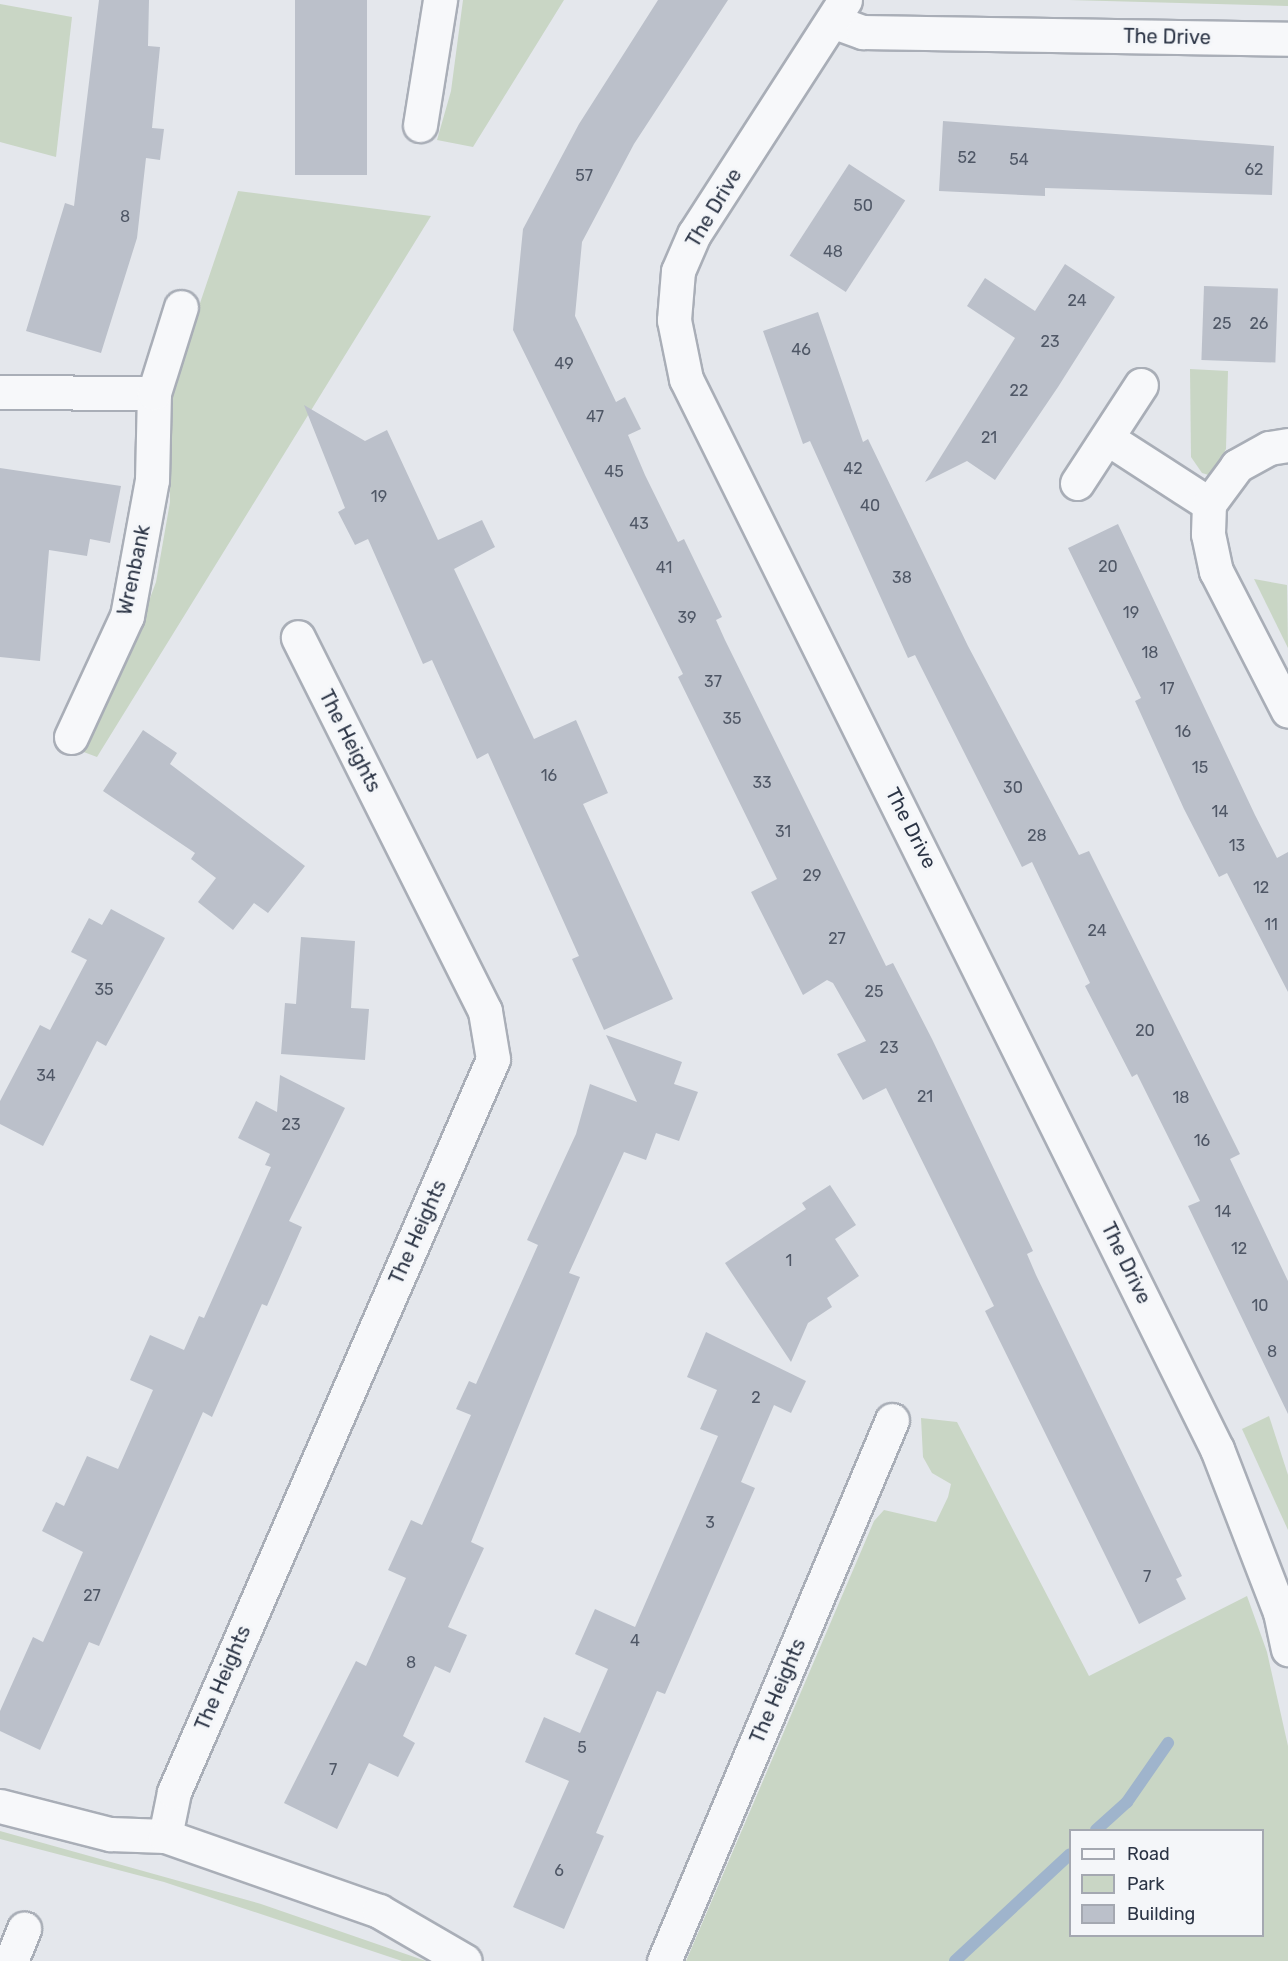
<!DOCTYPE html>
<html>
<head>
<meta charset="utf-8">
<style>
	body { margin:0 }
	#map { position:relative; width:1288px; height:1961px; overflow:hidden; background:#e4e7ec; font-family:Rubik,sans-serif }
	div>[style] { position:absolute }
	.green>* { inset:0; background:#c9d6c5 }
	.stream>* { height:12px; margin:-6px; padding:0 6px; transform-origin:6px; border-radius:6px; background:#9fb4cc }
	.building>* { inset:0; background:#bbc0ca; transform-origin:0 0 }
	.roads { filter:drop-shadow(2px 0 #a9aeb7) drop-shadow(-2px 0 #a9aeb7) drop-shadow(0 2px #a9aeb7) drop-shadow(0 -2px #a9aeb7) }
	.minor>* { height:33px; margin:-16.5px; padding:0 16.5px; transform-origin:16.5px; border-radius:16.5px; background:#f7f8fa }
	span { translate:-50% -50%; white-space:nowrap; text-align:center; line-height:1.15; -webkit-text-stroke:6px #f4f6f9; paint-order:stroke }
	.number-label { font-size:16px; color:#4f5766 }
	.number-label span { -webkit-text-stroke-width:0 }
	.street-label { font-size:20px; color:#2b3445 }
	.legend { position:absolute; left:1069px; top:1829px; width:195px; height:108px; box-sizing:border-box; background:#f4f6f9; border:2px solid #a4a8b1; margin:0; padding:8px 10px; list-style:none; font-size:18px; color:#2b3445 }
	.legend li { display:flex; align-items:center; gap:12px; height:30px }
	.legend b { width:30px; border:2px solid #a4a8b1 }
</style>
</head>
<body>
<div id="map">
	<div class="green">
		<div style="clip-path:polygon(463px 0,564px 0,473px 147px,437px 140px,451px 91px)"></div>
		<div style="clip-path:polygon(1069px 0,1288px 0,1288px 6px)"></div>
		<div style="clip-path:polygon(0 4px,72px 17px,56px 157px,0 142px)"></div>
		<div style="clip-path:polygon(238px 191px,431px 216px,97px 757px,81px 751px,129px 655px,156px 582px,170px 502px,169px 409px,178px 368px)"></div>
		<div style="clip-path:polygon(1190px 369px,1228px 371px,1226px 449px,1212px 476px,1202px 473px,1191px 457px)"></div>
		<div style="clip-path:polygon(1254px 579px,1287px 585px,1288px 648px)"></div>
		<div style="clip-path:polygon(1269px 1416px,1288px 1475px,1288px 1530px,1242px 1429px)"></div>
		<div style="clip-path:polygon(evenodd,921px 1418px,957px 1422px,1089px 1676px,1247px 1596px,1267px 1652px,1288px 1746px,1288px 1961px,686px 1961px,874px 1521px,884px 1510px,936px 1522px,948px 1497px,951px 1484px,932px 1473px,923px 1457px,921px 1418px,1070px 1830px,1262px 1830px,1262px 1936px,1070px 1936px,1070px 1830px)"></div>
		<div style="clip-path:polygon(0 1831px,261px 1904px,426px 1961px,402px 1961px,164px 1882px,0 1839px)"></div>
	</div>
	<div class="stream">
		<div style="left:1096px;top:1830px;width:42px;rotate:-42.1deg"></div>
		<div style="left:1127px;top:1802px;width:72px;rotate:-55.2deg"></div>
		<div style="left:955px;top:1961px;width:157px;rotate:-42.9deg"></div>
	</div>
	<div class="building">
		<div style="clip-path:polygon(99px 0,149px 0,148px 46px,160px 47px,152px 128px,164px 129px,160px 160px,146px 158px,137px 238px,101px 353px,26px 331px,65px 203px,74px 206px)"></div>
		<div style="left:295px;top:0;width:72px;height:175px"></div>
		<div style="clip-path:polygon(658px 0,728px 0,634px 144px,582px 242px,575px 316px,616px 402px,625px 397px,641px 429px,628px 435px,645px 475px,678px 542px,684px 539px,699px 570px,722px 617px,716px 620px,725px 640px,886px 966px,893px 963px,932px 1039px,1033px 1251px,1027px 1254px,1036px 1275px,1182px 1576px,1176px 1579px,1186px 1599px,1139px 1624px,985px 1311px,994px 1306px,886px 1088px,863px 1100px,837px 1054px,866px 1041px,833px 983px,827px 980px,803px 995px,751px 892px,777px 879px,678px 677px,683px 674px,513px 330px,523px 229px,579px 124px)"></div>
		<div style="clip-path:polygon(943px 121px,1274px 146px,1272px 195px,1045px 188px,1045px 196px,939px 191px)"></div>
		<div style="left:849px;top:164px;width:67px;height:109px;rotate:33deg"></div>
		<div style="clip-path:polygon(1065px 264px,1115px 297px,1058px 387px,995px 480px,967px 461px,925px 482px,1015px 338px,967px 306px,985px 278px,1035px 311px)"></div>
		<div style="left:1204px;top:286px;width:74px;height:74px;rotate:2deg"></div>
		<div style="clip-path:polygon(818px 312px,863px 442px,868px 439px,968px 646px,1079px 855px,1089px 851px,1240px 1154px,1230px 1159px,1288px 1281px,1288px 1414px,1188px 1206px,1200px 1201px,1137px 1074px,1132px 1077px,1085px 986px,1090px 983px,1032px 862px,1022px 867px,915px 655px,908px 658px,810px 441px,803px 444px,763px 331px)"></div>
		<div style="clip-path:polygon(304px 405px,365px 441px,387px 430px,438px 540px,482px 520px,495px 547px,454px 569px,534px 739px,576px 720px,608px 793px,583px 804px,673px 999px,604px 1030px,572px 959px,579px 956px,488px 753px,477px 759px,432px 660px,423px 664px,368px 539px,355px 545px,338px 512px,345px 508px)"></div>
		<div style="clip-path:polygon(0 468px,121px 486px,110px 543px,90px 539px,87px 556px,49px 550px,40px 661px,0 657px)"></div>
		<div style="clip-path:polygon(1118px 524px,1255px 815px,1277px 858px,1288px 852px,1288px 992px,1227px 873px,1219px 877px,1184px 809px,1135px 701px,1141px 698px,1068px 548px)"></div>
		<div style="clip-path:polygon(143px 730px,177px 753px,170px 764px,305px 866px,268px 913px,254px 903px,233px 930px,198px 902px,216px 878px,191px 859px,195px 853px,103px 791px)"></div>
		<div style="clip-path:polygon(111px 909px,165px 938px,106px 1046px,97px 1041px,43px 1146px,0 1124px,0 1101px,40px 1025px,50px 1030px,87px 960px,71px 952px,89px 918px,102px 925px)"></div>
		<div style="clip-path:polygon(301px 937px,355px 941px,351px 1008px,369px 1009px,365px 1060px,281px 1054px,285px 1003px,296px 1004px)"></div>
		<div style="clip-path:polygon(606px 1035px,682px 1062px,674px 1084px,698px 1092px,679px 1141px,656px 1133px,646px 1160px,624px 1152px,569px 1273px,580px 1277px,471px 1542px,484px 1548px,448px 1627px,467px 1635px,450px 1673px,435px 1666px,403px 1736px,415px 1743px,398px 1777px,369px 1763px,337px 1829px,284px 1803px,356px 1661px,366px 1666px,406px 1578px,388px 1570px,411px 1520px,422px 1525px,471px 1415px,456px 1409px,469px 1381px,476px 1384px,538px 1245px,527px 1240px,576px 1134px,590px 1084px,637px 1102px)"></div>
		<div style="clip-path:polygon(280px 1075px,345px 1108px,289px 1221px,302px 1227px,267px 1306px,262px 1304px,212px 1417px,203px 1412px,99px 1646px,89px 1642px,40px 1750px,0 1731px,0 1711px,33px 1637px,43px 1642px,83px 1552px,42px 1531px,56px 1502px,64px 1506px,87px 1456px,118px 1469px,153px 1390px,130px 1380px,150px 1335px,184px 1350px,199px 1316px,204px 1318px,271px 1167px,265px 1165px,270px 1154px,238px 1138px,256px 1101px,277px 1112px)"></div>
		<div style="clip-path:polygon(830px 1185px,856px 1225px,835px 1239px,859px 1276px,827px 1298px,832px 1307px,808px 1323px,791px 1362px,725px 1263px,806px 1209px,802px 1203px)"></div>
		<div style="clip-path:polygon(706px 1332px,806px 1381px,791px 1413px,774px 1405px,741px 1482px,755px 1488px,665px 1694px,657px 1691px,596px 1833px,604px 1836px,564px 1929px,513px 1907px,569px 1781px,525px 1762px,544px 1717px,580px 1733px,608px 1669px,575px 1654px,595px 1609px,635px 1627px,718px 1436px,700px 1429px,717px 1390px,687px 1377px)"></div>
	</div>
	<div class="roads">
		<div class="minor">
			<div style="left:845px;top:0;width:278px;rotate:122.8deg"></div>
			<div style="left:694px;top:234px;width:40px;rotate:113.4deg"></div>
			<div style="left:678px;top:271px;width:49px;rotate:94.7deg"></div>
			<div style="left:674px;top:320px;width:60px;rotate:78.5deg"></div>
			<div style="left:686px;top:379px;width:1195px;rotate:63.61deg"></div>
			<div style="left:1217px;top:1449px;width:175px;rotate:68.9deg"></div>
			<div style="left:1280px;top:1612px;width:38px;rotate:78deg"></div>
			<div style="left:832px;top:21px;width:33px;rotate:20deg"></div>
			<div style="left:863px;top:32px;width:425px;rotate:0.9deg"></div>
			<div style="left:420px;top:125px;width:127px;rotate:-80.9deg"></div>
			<div style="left:0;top:392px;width:154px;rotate:0.4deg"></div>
			<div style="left:1107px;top:438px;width:121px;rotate:32.9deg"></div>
			<div style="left:1288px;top:445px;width:19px;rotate:171deg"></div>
			<div style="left:1269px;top:448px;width:37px;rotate:151deg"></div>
			<div style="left:1237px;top:466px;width:47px;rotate:126.4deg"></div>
			<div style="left:1209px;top:504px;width:30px;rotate:92deg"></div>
			<div style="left:1208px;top:534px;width:38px;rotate:78deg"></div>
			<div style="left:1216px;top:571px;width:157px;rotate:62.8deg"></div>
			<div style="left:1077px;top:483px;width:117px;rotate:-56.9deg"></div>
			<div style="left:71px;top:737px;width:133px;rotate:-65.2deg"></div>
			<div style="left:127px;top:616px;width:138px;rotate:-79.6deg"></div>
			<div style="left:152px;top:480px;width:87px;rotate:-88.7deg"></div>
			<div style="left:154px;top:393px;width:90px;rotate:-72.6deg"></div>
			<div style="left:0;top:1806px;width:114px;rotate:14.3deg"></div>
			<div style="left:110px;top:1834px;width:55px;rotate:2.1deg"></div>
			<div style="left:165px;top:1836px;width:45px;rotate:-78.4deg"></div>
			<div style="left:174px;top:1792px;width:799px;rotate:-66.48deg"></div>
			<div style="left:493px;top:1059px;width:49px;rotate:-99.5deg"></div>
			<div style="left:485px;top:1011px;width:418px;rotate:-116.6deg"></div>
			<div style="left:165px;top:1836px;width:227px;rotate:19.3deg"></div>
			<div style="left:379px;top:1911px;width:99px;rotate:30.2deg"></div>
			<div style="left:11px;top:1961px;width:35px;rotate:-68deg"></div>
			<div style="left:664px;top:1961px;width:587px;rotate:-67.15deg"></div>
		</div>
	</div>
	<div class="number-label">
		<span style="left:967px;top:158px">52</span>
		<span style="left:1019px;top:160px">54</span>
		<span style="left:1254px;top:170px">62</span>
		<span style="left:584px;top:176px">57</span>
		<span style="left:863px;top:206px">50</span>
		<span style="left:125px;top:217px">8</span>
		<span style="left:833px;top:252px">48</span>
		<span style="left:1077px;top:301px">24</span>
		<span style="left:1222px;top:324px">25</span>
		<span style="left:1259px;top:324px">26</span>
		<span style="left:1050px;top:342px">23</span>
		<span style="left:801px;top:350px">46</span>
		<span style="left:564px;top:364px">49</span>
		<span style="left:1019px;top:391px">22</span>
		<span style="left:595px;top:417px">47</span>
		<span style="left:989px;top:438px">21</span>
		<span style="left:853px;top:469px">42</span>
		<span style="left:614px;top:472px">45</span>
		<span style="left:379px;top:497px">19</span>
		<span style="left:870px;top:506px">40</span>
		<span style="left:639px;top:524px">43</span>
		<span style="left:1108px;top:567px">20</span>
		<span style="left:664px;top:568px">41</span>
		<span style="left:902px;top:578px">38</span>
		<span style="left:1131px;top:613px">19</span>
		<span style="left:687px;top:618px">39</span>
		<span style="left:1150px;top:653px">18</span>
		<span style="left:713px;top:682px">37</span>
		<span style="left:1167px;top:689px">17</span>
		<span style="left:732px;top:719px">35</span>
		<span style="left:1183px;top:732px">16</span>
		<span style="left:1200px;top:768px">15</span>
		<span style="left:549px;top:776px">16</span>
		<span style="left:762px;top:783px">33</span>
		<span style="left:1013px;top:788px">30</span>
		<span style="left:1220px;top:812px">14</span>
		<span style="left:783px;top:832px">31</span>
		<span style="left:1037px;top:836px">28</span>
		<span style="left:1237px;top:846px">13</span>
		<span style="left:812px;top:876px">29</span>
		<span style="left:1261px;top:888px">12</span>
		<span style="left:1271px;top:925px">11</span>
		<span style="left:1097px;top:931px">24</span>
		<span style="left:837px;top:939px">27</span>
		<span style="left:104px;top:990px">35</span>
		<span style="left:874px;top:992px">25</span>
		<span style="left:1145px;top:1031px">20</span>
		<span style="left:889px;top:1048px">23</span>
		<span style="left:46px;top:1076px">34</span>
		<span style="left:925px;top:1097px">21</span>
		<span style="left:1181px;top:1098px">18</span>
		<span style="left:291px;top:1125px">23</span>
		<span style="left:1202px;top:1141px">16</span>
		<span style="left:1223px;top:1212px">14</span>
		<span style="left:1239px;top:1249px">12</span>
		<span style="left:789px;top:1261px">1</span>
		<span style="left:1260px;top:1306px">10</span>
		<span style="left:1272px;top:1352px">8</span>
		<span style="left:756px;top:1398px">2</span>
		<span style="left:710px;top:1523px">3</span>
		<span style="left:1147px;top:1577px">7</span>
		<span style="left:92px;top:1596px">27</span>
		<span style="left:635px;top:1641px">4</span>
		<span style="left:411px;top:1663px">8</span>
		<span style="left:582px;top:1748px">5</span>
		<span style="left:333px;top:1770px">7</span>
		<span style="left:559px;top:1871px">6</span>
	</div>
	<div class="street-label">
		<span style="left:1167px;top:37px;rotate:1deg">The Drive</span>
		<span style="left:714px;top:208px;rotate:-59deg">The Drive</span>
		<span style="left:134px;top:570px;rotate:-78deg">Wrenbank</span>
		<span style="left:350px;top:741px;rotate:63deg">The Heights</span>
		<span style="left:911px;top:828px;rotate:63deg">The Drive</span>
		<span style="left:418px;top:1232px;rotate:-66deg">The Heights</span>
		<span style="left:1126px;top:1263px;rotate:64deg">The Drive</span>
		<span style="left:223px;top:1678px;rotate:-67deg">The Heights</span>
		<span style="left:778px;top:1691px;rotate:-67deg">The Heights</span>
	</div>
	<ul class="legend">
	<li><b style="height:8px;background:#f7f8fa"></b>Road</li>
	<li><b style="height:16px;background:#c9d6c5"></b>Park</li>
	<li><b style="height:16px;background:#bbc0ca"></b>Building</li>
	</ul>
</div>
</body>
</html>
